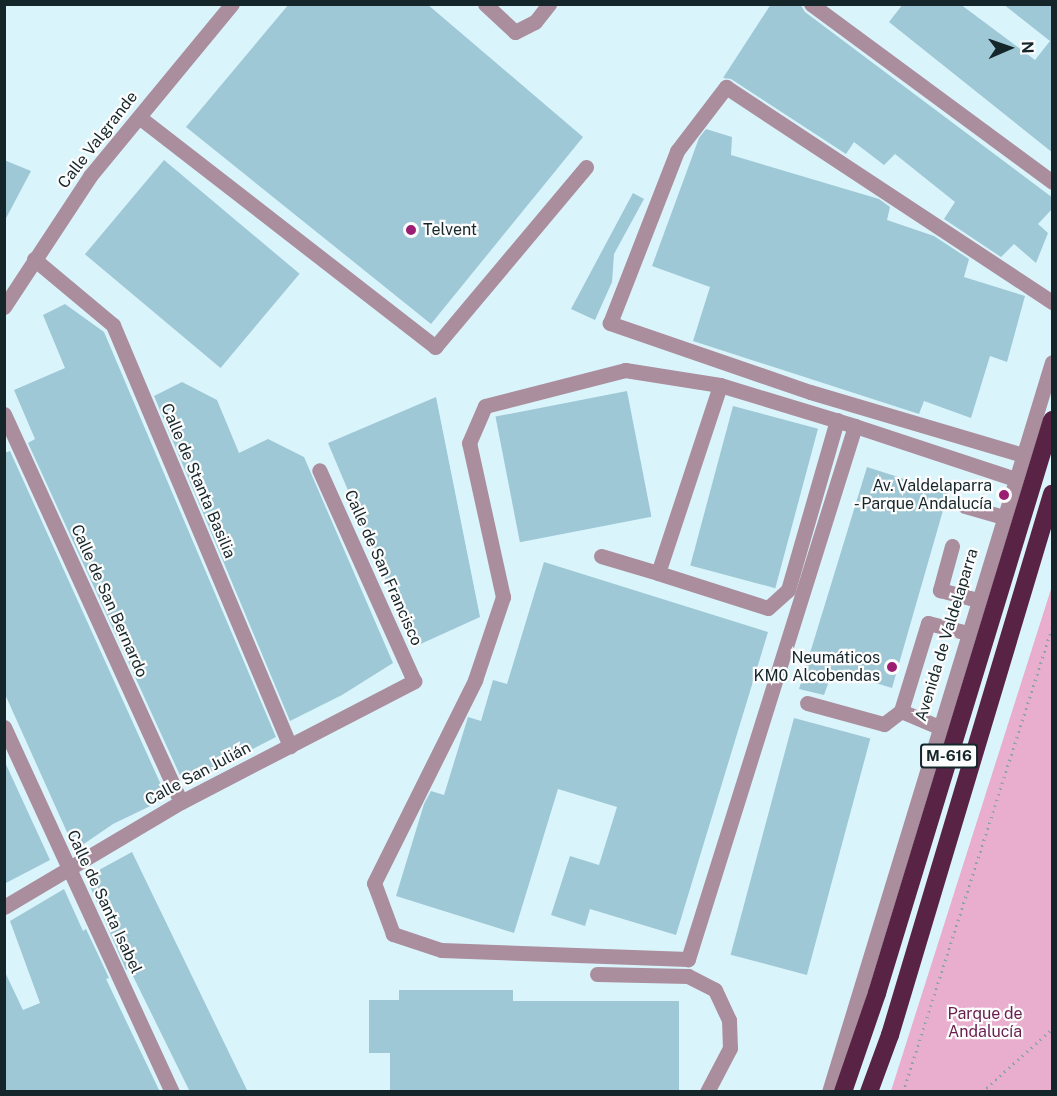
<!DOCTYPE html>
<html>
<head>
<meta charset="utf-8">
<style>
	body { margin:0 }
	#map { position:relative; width:1057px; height:1096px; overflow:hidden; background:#daf4fc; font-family:"Public Sans",sans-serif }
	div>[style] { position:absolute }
	.green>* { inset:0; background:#e9adce }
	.building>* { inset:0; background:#9ec8d6; transform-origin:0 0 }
	.path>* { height:3px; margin-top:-1.5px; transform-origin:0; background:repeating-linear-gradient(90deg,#8ca3aa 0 1.5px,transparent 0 6px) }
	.minor>* { height:15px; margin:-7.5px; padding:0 7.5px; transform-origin:7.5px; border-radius:7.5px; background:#aa8e9d }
	.highway>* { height:18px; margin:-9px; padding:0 9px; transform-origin:9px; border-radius:9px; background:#582344 }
	.dots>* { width:16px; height:16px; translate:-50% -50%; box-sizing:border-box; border:3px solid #fcfcfc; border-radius:50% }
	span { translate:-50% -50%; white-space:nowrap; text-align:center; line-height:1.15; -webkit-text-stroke:4.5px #fcfcfc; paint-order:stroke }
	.shield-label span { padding:2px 4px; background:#fcfcfc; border:2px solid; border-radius:4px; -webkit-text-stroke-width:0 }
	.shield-label { font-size:15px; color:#15262b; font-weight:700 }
	.street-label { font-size:16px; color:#15262b }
	.poi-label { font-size:16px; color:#15262b }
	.left { translate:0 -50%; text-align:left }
	.right { translate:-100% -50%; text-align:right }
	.park-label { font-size:16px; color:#671d4d }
	.frame { position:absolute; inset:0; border:6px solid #15262b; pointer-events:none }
	.north { position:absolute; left:979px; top:18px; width:60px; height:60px; -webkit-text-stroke:4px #fcfcfc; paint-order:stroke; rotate:88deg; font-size:16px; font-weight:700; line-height:24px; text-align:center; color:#15262b }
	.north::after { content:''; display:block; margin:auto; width:21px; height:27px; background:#15262b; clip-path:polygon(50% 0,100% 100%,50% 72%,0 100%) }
</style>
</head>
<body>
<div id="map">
	<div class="green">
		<div style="clip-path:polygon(1052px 586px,1052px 1091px,891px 1091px)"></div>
	</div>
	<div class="building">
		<div style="clip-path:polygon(289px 4px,427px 4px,583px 137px,431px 324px,186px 127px)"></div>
		<div style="clip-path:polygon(771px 4px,800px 4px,805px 12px,1053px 198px,1053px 208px,1038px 224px,1048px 233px,1036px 263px,1014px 244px,1001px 257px,944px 219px,955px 202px,895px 154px,884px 165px,854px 142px,846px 154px,731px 79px,723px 78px)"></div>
		<div style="clip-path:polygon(903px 4px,960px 4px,1035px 60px,1050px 41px,1003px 4px,1053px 4px,1053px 153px,889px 22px)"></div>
		<div style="clip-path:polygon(706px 129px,732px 137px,731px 155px,879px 199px,890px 207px,887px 220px,934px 236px,969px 259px,964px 277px,1025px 296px,1007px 362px,990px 356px,971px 418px,924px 401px,919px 414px,693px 341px,710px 287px,652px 266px,699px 138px)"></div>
		<div style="clip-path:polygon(4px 160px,31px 171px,4px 222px)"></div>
		<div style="left:164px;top:160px;width:177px;height:123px;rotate:40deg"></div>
		<div style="clip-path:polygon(633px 193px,644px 199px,614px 254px,612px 282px,595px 320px,571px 309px)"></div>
		<div style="clip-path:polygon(65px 304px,104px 332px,276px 737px,231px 760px,232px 763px,184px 784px,28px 443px,35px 439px,14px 390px,65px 368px,43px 315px)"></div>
		<div style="clip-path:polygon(182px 382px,217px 400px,239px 453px,268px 439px,304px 457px,393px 663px,342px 695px,290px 721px,154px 396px)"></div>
		<div style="left:627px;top:391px;width:128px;height:134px;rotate:79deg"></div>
		<div style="clip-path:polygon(436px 397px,480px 617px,414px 647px,328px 443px)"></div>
		<div style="left:733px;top:406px;width:88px;height:165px;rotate:15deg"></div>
		<div style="clip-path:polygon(10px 451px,167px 798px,113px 824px,75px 850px,4px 692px,4px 453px)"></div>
		<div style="clip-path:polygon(867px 467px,948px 493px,892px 688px,833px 670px,824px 695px,799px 689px)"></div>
		<div style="clip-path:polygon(544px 562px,768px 632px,676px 935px,590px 909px,585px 926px,551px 915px,570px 856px,599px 865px,617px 807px,558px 789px,514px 933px,396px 896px,424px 804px,431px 791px,444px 795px,468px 717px,481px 721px,493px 680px,507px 684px)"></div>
		<div style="left:794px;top:718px;width:79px;height:245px;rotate:15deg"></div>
		<div style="clip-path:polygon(4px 760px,50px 860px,4px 884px)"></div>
		<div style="clip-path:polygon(132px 852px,248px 1092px,190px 1092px,129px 968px,126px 970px,86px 877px)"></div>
		<div style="clip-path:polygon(64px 889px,83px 931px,86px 929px,109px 978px,106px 979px,160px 1092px,4px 1092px,4px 970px,23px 1010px,40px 1003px,10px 921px)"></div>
		<div style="clip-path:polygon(399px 990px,513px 990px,513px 1001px,679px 1001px,679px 1092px,390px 1092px,390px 1053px,369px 1053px,369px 1000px,399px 1000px)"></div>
	</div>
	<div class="path">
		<div style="left:903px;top:1092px;width:487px;rotate:-72.2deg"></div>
		<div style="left:982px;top:1092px;width:94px;rotate:-42deg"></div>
	</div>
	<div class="minor">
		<div style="left:485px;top:4px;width:41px;rotate:43deg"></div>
		<div style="left:515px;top:32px;width:22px;rotate:-27deg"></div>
		<div style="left:535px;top:22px;width:23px;rotate:-52deg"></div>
		<div style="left:811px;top:4px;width:300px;rotate:36.4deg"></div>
		<div style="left:139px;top:117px;width:375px;rotate:37.8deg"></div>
		<div style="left:435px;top:347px;width:235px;rotate:-50deg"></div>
		<div style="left:34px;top:259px;width:103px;rotate:39.9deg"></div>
		<div style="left:113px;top:325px;width:457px;rotate:67.2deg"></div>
		<div style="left:4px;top:307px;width:157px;rotate:-56.7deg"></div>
		<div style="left:90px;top:176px;width:223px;rotate:-50.5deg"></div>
		<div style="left:4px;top:414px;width:426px;rotate:65.5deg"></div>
		<div style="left:855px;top:426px;width:559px;rotate:107.4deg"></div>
		<div style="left:688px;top:959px;width:247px;rotate:-177.9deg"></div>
		<div style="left:441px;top:950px;width:51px;rotate:-161.6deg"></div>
		<div style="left:393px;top:934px;width:54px;rotate:-110.4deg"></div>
		<div style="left:374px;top:883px;width:227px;rotate:-63.5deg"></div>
		<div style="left:475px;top:680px;width:88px;rotate:-71.4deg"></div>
		<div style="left:503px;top:597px;width:158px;rotate:-102.4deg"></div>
		<div style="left:469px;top:443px;width:40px;rotate:-66.6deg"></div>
		<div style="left:485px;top:406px;width:145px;rotate:-14.4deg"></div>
		<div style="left:625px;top:370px;width:96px;rotate:9deg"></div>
		<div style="left:720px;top:385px;width:141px;rotate:16.9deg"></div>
		<div style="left:855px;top:426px;width:169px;rotate:18.3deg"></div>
		<div style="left:1023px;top:455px;width:222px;rotate:-163.5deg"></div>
		<div style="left:810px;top:392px;width:212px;rotate:-161deg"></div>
		<div style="left:610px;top:323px;width:185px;rotate:-68.7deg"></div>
		<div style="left:677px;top:151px;width:81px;rotate:-52.6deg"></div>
		<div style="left:726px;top:87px;width:391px;rotate:33.4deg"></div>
		<div style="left:965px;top:506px;width:40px;rotate:16deg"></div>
		<div style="left:952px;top:546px;width:46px;rotate:105.3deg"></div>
		<div style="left:940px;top:590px;width:39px;rotate:15deg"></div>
		<div style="left:601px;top:556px;width:59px;rotate:16.6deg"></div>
		<div style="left:658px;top:573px;width:198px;rotate:-71.7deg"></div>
		<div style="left:658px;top:573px;width:115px;rotate:17.7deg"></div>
		<div style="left:768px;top:608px;width:27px;rotate:-42deg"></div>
		<div style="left:788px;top:590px;width:177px;rotate:-73.9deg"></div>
		<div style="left:807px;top:703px;width:80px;rotate:15.3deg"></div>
		<div style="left:884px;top:724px;width:21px;rotate:-37deg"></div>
		<div style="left:4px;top:727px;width:402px;rotate:65.3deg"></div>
		<div style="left:939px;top:727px;width:41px;rotate:-157.2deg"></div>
		<div style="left:901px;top:711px;width:92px;rotate:-72.9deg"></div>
		<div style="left:928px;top:623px;width:41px;rotate:14deg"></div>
		<div style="left:4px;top:907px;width:206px;rotate:-30.7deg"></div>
		<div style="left:181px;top:802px;width:263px;rotate:-27.4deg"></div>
		<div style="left:414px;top:681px;width:231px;rotate:-114.2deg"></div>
		<div style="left:597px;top:974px;width:91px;rotate:1.3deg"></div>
		<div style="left:688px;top:976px;width:30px;rotate:27deg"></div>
		<div style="left:715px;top:990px;width:33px;rotate:65deg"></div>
		<div style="left:729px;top:1020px;width:28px;rotate:88deg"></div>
		<div style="left:730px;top:1048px;width:50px;rotate:117.6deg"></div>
		<div style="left:829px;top:1092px;width:763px;rotate:-73.01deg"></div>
	</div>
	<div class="highway">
		<div style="left:843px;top:1092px;width:105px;rotate:-71deg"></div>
		<div style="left:877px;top:993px;width:599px;rotate:-73.02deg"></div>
		<div style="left:869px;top:1092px;width:61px;rotate:-69.8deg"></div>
		<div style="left:890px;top:1035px;width:565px;rotate:-73.33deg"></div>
	</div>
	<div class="dots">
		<div style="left:411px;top:230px;background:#9c1e73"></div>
		<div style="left:1004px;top:495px;background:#9c1e73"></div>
		<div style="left:892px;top:667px;background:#9c1e73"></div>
	</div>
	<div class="shield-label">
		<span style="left:949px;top:756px">M-616</span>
	</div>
	<div class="street-label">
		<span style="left:98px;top:140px;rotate:-52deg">Calle Valgrande</span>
		<span style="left:198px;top:481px;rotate:67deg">Calle de Stanta Basilia</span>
		<span style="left:383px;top:568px;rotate:66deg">Calle de San Francisco</span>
		<span style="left:109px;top:601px;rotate:66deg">Calle de San Bernardo</span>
		<span style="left:947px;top:635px;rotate:-73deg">Avenida de Valdelaparra</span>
		<span style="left:198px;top:774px;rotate:-28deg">Calle San Julián</span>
		<span style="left:104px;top:902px;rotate:65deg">Calle de Santa Isabel</span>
	</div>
	<div class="poi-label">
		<span class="left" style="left:423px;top:230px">Telvent</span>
		<span class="right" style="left:992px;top:495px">Av. Valdelaparra<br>- Parque Andalucía</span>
		<span class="right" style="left:880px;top:667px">Neumáticos<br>KM0 Alcobendas</span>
	</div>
	<div class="park-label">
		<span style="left:985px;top:1023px">Parque de<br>Andalucía</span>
	</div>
	<div class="frame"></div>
	<div class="north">N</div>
</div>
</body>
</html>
